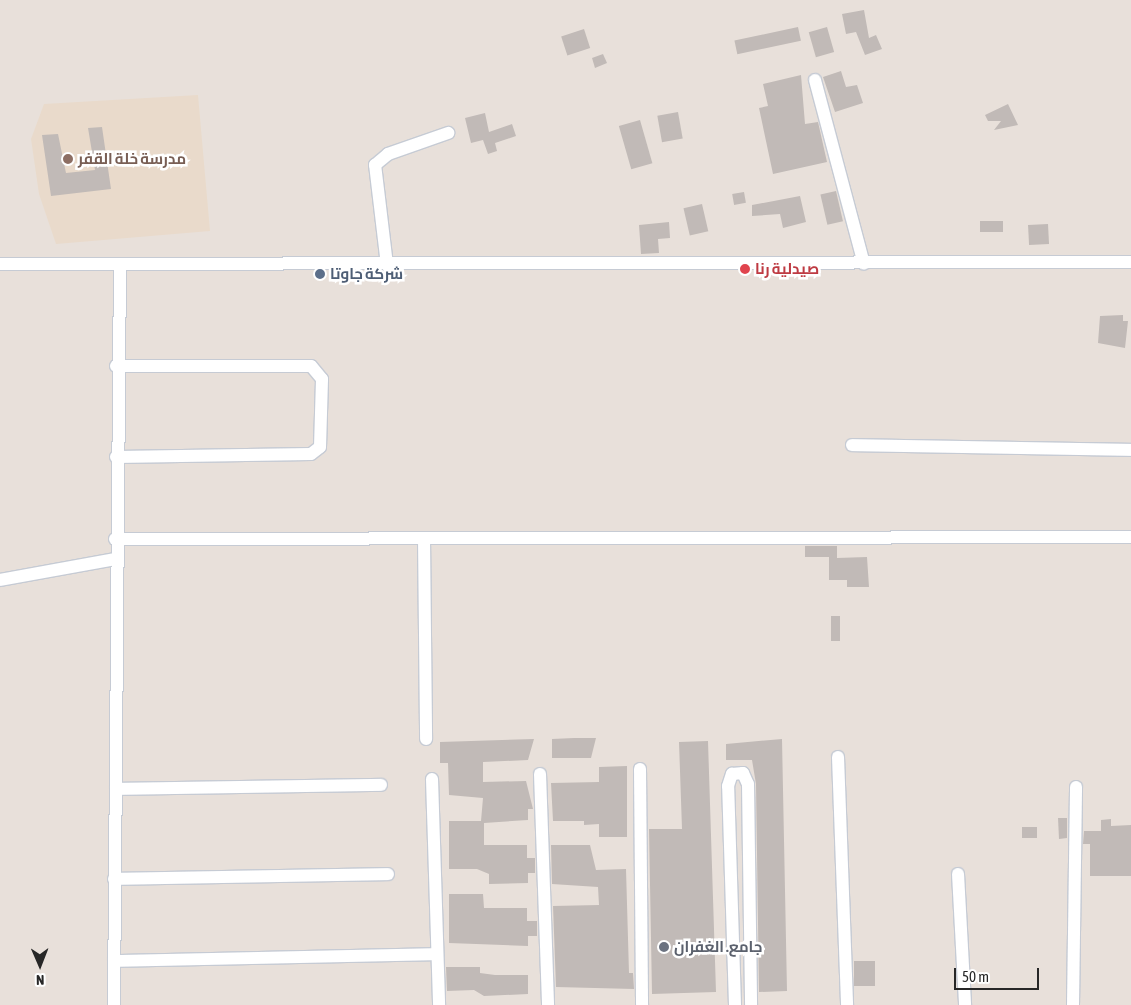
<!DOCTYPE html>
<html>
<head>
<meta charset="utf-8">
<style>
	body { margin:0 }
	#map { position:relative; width:1131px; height:1005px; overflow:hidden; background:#e8e0da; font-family:"Asap Condensed",Cairo,sans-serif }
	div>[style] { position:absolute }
	.education>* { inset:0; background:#e9dacb }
	.building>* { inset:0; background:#c1bab7; transform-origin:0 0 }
	.roads { filter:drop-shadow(1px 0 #c6cbd4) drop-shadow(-1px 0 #c6cbd4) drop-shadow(0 1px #c6cbd4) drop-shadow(0 -1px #c6cbd4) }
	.minor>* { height:12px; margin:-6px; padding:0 6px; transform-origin:6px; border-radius:6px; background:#fff }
	.dots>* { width:14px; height:14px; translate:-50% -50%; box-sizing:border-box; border:2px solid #fff; border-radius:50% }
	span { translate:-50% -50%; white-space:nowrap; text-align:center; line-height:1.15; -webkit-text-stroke:5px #fff; paint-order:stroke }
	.education-label { font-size:15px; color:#785e54; font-weight:700 }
	.left { translate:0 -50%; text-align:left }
	.health-label { font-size:15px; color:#be3a42; font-weight:700 }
	.service-label { font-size:15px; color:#4e5e75; font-weight:700 }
	.worship-label { font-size:15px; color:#5b616d; font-weight:700 }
	.north { position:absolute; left:15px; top:940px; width:50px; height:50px; -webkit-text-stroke:4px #fff; paint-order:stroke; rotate:179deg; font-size:14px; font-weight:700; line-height:20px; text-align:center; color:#272727 }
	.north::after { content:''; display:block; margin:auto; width:18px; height:22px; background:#272727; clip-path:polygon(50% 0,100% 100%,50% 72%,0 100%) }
	.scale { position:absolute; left:954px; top:968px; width:85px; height:22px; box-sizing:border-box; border:2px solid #272727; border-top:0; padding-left:6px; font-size:15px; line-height:18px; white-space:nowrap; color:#272727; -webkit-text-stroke:4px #fff; paint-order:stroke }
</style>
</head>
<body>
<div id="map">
	<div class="education">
		<div style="clip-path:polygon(198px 95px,210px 231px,56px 244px,39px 194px,31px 139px,44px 104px)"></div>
	</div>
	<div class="building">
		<div style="clip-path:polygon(864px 10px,869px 38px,876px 35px,882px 49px,865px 55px,856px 32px,846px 34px,842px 14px)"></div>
		<div style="left:798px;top:27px;width:14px;height:65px;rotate:78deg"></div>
		<div style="left:827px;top:27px;width:26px;height:19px;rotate:74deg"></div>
		<div style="left:584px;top:29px;width:20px;height:24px;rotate:72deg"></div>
		<div style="clip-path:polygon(603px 54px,607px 63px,595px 68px,592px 58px)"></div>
		<div style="clip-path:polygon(841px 71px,846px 87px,857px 85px,863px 103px,835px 112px,823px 77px)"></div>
		<div style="clip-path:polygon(801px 75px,805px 124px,818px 122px,827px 162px,773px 174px,759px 108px,768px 106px,763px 84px)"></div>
		<div style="clip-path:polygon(1008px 104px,1018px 125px,994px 130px,1001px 121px,988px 121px,985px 115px)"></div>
		<div style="left:678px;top:112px;width:27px;height:21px;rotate:80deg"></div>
		<div style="clip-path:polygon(485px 113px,489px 132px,512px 124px,516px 136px,495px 143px,497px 151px,488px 154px,483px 140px,471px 143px,465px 118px)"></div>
		<div style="left:640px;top:120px;width:45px;height:22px;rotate:74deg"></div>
		<div style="clip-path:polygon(102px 127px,111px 189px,51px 196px,42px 135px,58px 134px,66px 173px,95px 170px,88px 128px)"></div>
		<div style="left:836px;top:191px;width:31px;height:16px;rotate:77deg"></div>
		<div style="left:744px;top:192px;width:11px;height:12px;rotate:80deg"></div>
		<div style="clip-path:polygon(800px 196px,806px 222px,783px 228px,780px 214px,752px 216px,752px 205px)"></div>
		<div style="left:702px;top:204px;width:28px;height:19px;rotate:77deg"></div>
		<div style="left:1003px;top:221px;width:11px;height:23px;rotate:90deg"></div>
		<div style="clip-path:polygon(669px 222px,670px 238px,658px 239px,659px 253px,641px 254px,639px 225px)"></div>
		<div style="left:1048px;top:224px;width:20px;height:20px;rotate:87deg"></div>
		<div style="clip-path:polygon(1123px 315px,1123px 321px,1128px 321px,1125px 348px,1098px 343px,1100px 316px)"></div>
		<div style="clip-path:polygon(805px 546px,837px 546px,837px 558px,867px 557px,869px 587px,847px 587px,847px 580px,829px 580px,829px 557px,805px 557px)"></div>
		<div style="left:831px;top:616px;width:9px;height:25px"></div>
		<div style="clip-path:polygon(574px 738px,596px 738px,591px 758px,552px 758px,552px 739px)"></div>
		<div style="clip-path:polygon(534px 739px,528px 760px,483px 762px,483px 782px,526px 781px,533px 809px,528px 809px,528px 820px,484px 823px,484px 845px,527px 845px,527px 858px,535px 858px,535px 873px,528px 873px,528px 883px,489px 884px,489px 874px,477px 869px,449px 869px,449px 821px,481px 821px,483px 798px,449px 795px,448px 763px,440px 763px,440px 742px)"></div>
		<div style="clip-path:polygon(782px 739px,787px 991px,759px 992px,756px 784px,752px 760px,726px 760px,726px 744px)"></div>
		<div style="clip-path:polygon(708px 741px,716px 992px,652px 994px,649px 829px,682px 829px,679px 742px)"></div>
		<div style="clip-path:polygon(627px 766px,627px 837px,599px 837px,599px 824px,584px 825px,584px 821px,553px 821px,551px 783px,599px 782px,599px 767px)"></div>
		<div style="clip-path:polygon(1058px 818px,1067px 818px,1067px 838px,1059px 839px)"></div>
		<div style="clip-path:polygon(1111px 819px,1111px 826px,1131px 825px,1131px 876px,1090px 876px,1090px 844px,1083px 844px,1084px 831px,1101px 831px,1101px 820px)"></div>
		<div style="left:1037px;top:827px;width:11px;height:15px;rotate:90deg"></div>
		<div style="clip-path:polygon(551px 845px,590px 845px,596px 870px,626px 869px,629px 973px,633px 973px,634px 989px,556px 987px,553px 906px,599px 905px,598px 887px,552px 884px)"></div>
		<div style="clip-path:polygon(449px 894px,483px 894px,484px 908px,527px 908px,527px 921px,537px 921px,537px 936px,528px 936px,528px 946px,449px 943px)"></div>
		<div style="left:854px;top:961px;width:21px;height:25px"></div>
		<div style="clip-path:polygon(446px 967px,480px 967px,480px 973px,495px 975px,528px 975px,528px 994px,484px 996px,474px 990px,447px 991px)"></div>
	</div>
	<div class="roads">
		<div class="minor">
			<div style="left:815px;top:80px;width:190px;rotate:75.1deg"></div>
			<div style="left:0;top:264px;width:1131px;rotate:-0.1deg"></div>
			<div style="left:387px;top:265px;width:101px;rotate:-96.8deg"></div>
			<div style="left:375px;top:165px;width:17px;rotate:-40deg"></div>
			<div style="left:388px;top:154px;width:64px;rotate:-19.3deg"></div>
			<div style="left:852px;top:445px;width:279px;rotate:1deg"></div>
			<div style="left:116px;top:457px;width:195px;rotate:-0.9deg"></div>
			<div style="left:311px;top:454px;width:11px;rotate:-38deg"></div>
			<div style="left:320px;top:447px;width:68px;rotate:-88.3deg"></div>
			<div style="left:322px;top:379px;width:17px;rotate:-130deg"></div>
			<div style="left:311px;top:366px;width:195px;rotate:180deg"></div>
			<div style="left:424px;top:538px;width:201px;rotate:89.4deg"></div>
			<div style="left:115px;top:539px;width:1016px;rotate:-0.11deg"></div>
			<div style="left:0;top:580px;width:117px;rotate:-10.3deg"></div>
			<div style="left:838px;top:757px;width:248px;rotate:87.9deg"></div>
			<div style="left:640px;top:769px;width:236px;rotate:89.5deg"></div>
			<div style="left:540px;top:774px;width:231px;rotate:88deg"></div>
			<div style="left:432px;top:779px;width:226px;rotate:88.2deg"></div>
			<div style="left:116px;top:789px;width:265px;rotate:-0.9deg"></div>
			<div style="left:958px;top:874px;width:131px;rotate:86.9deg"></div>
			<div style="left:114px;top:879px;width:274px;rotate:-1deg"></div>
			<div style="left:114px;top:961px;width:323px;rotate:-1.2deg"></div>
			<div style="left:114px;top:1005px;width:741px;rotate:-89.54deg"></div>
			<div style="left:735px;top:1005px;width:219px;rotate:-91.8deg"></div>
			<div style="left:728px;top:786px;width:13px;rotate:-72deg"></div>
			<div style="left:732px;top:774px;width:11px;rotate:-5deg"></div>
			<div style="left:743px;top:773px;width:12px;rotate:66deg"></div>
			<div style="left:748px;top:784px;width:221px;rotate:89.2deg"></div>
			<div style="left:1073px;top:1005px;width:218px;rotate:-89.2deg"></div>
		</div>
	</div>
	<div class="dots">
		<div style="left:68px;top:159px;background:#8d6e63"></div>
		<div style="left:745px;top:269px;background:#e0444e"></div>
		<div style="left:320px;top:274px;background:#5c6f8a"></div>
		<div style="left:664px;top:947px;background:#6b7280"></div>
	</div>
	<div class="education-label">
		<span class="left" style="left:78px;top:159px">مدرسة خلة القفر</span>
	</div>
	<div class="health-label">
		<span class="left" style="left:755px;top:269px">صيدلية رنا</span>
	</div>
	<div class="service-label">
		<span class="left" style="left:330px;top:274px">شركة جاوتا</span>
	</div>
	<div class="worship-label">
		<span class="left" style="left:674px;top:947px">جامع. الغفران</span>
	</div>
	<div class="north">N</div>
	<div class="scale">50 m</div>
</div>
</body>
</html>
